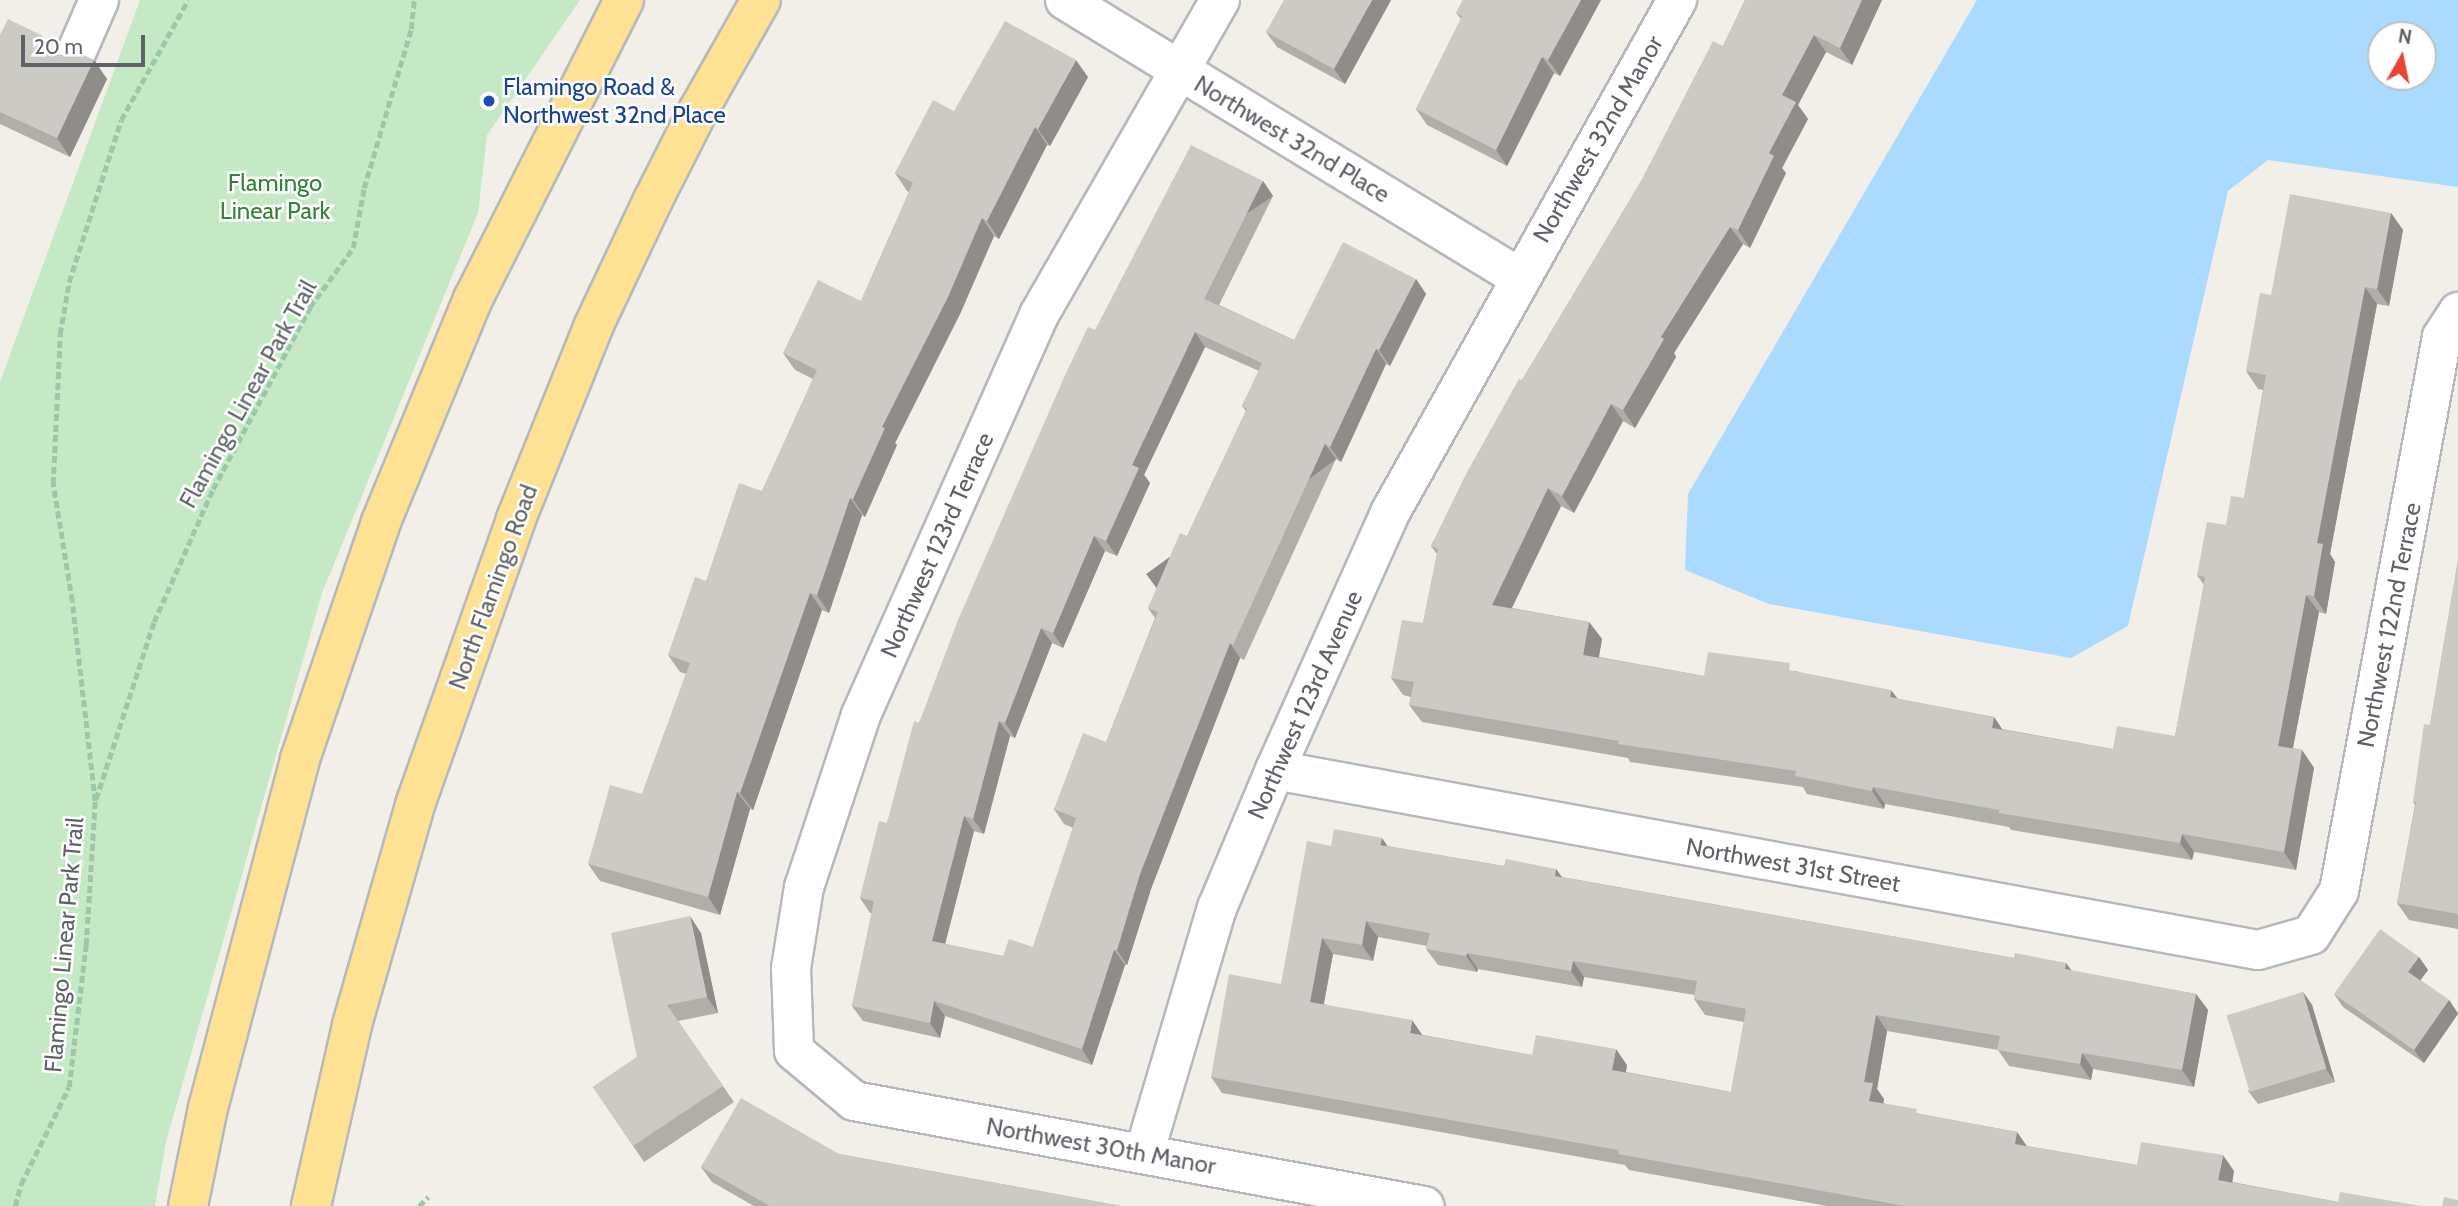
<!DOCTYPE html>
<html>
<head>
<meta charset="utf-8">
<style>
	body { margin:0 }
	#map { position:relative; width:2458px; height:1206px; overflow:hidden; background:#f1efe8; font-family:Cabin,sans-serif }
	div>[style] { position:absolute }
	.green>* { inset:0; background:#c5e8c5 }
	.water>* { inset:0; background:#aadaff }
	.path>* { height:4.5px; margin-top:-2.25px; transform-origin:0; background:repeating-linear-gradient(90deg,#9cc7a9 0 7px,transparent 0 10.5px) }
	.roads { filter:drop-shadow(2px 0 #b5b8bc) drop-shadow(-2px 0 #b5b8bc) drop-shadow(0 2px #b5b8bc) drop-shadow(0 -2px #b5b8bc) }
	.minor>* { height:38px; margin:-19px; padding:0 19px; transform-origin:19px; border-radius:19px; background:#fff }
	.highway>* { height:38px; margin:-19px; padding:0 19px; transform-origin:19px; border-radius:19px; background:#fde293 }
	.wall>* { inset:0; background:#afaea9 }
	.shaded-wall>* { inset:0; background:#8f8d8a; transform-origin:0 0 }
	.building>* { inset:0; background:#cccac5; transform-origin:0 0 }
	.dots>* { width:19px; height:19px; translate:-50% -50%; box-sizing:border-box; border:4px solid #fff; border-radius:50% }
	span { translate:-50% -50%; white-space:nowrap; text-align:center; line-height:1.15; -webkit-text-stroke:5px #fff; paint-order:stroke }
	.transit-label { font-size:24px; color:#164399 }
	.left { translate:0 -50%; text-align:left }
	.street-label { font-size:24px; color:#5f6368 }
	.park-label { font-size:24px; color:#348238 }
	.north { position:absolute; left:2367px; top:21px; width:70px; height:70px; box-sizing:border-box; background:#fff; border:2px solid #bfc1c3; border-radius:50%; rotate:9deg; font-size:19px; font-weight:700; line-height:28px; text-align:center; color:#5f6368 }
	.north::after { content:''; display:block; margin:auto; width:24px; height:32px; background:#ea4335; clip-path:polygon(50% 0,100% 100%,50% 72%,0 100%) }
	.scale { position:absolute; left:21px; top:35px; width:124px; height:32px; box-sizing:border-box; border:4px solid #5f6368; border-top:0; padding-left:9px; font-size:21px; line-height:24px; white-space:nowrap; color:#5f6368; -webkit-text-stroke:5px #fff; paint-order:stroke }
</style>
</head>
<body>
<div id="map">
	<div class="green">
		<div style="clip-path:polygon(140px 0,580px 0,487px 135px,478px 213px,322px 593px,166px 1142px,155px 1206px,0 1206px,0 382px)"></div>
	</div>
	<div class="water">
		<div style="clip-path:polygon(evenodd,1977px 0,2458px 0,2458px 187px,2268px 160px,2228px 191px,2128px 626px,2071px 658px,1769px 604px,1685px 570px,1688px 494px,1977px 0,2381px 35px,2423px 35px,2423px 77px,2381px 77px,2381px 35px)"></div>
	</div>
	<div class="path">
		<div style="left:96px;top:799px;width:186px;rotate:-71.9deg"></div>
		<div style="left:154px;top:622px;width:145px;rotate:-66.1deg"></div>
		<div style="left:213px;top:489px;width:206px;rotate:-61.9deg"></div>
		<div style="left:310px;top:307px;width:73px;rotate:-53.9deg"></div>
		<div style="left:353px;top:248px;width:61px;rotate:-79.6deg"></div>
		<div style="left:364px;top:188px;width:166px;rotate:-73.5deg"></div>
		<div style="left:411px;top:29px;width:29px;rotate:-84deg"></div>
		<div style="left:15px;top:1206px;width:23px;rotate:-75deg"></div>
		<div style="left:21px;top:1184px;width:108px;rotate:-63.7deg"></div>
		<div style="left:69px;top:1087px;width:143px;rotate:-83.2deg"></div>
		<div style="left:86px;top:945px;width:144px;rotate:-86.4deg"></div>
		<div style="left:95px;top:801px;width:201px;rotate:-96.6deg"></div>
		<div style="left:72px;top:601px;width:119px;rotate:-99.2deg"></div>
		<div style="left:53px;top:484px;width:150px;rotate:-87.3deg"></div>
		<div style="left:60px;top:334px;width:53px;rotate:-80.2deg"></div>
		<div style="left:69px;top:282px;width:170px;rotate:-72.2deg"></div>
		<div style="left:121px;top:120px;width:137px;rotate:-60.8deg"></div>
		<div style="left:419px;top:1206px;width:13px;rotate:-45deg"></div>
	</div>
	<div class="roads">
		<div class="minor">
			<div style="left:1065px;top:0;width:533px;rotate:31.42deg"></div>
			<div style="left:1220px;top:0;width:363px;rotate:119.9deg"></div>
			<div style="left:1039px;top:315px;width:438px;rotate:114deg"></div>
			<div style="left:861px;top:715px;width:181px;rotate:108.3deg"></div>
			<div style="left:804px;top:887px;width:82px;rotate:99.1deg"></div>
			<div style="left:791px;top:968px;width:83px;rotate:87.9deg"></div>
			<div style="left:794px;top:1051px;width:78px;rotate:39.8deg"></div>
			<div style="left:854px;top:1101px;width:580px;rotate:10.44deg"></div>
			<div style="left:76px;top:53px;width:58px;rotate:-66.5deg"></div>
			<div style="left:1275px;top:770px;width:999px;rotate:10.38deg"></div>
			<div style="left:2258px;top:950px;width:55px;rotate:-15.8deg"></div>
			<div style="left:2311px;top:935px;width:52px;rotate:-57.5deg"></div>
			<div style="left:2339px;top:891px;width:563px;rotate:-79.47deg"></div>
			<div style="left:2442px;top:337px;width:30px;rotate:-57deg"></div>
			<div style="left:1144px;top:1154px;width:257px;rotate:-73.5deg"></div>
			<div style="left:1217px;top:908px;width:150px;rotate:-67.2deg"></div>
			<div style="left:1275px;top:770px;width:284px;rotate:-65.9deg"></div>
			<div style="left:1391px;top:511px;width:586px;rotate:-60.76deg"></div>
		</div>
		<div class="highway">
			<div style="left:188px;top:1206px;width:100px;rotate:-78.5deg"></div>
			<div style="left:208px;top:1108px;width:361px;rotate:-75.2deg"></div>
			<div style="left:300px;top:759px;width:250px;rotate:-71.1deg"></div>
			<div style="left:381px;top:522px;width:241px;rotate:-67.6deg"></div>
			<div style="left:473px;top:299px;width:335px;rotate:-63.2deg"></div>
			<div style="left:311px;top:1206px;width:186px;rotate:-77.2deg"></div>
			<div style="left:352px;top:1025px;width:232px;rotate:-74deg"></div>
			<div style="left:416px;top:802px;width:300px;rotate:-70.5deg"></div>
			<div style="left:516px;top:519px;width:207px;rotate:-68.1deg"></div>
			<div style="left:593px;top:327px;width:140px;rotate:-64.7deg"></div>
			<div style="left:653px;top:200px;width:102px;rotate:-63.2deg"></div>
			<div style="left:699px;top:109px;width:125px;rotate:-60.4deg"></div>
		</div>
	</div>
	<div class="wall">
		<div style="clip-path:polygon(1391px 0,1345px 84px,1277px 47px,1266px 32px)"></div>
		<div style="clip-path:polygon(1463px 0,1601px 0,1560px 76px,1554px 73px,1507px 166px,1427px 125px,1416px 109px,1461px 19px,1456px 13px)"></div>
		<div style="clip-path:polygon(1745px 0,1882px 0,1852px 65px,1826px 52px,1798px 105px,1808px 119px,1782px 168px,1786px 173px,1750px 248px,1743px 244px,1674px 353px,1676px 357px,1635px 428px,1623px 421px,1574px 513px,1561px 506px,1512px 608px,1589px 622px,1602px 639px,1599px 657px,1704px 676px,1795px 671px,1897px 699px,1994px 717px,2002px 729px,2113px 749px,2175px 736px,2204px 585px,2197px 575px,2226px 525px,2244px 498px,2263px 390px,2258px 389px,2246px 371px,2271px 295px,2391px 213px,2403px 230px,2389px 306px,2377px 304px,2330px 554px,2335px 562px,2326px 614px,2319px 612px,2293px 748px,2302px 750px,2314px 768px,2296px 870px,2194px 852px,2192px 860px,2011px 830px,2009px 827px,1885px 804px,1884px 809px,1807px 794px,1803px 787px,1630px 762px,1628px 758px,1422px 722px,1409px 705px,1411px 697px,1403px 695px,1391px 678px,1423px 623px,1437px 554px,1431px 546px,1522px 380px,1723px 46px)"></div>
		<div style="clip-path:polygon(0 35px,55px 54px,94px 60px,107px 79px,70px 157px,0 124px)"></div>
		<div style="clip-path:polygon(1088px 77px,1050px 146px,1047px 145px,999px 239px,994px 236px,960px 314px,895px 443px,897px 445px,865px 517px,862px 515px,829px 613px,822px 610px,753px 810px,750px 809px,720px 915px,600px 881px,588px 864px,642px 794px,686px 674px,680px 672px,668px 655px,706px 581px,762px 491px,813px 379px,795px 370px,783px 353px,861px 301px,909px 192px,907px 191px,895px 173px,954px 111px)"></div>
		<div style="clip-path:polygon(evenodd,1263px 181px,1273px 196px,1219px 305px,1294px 340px,1416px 279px,1426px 294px,1390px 366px,1386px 364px,1341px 462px,1336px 459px,1244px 660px,1240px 658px,1151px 889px,1127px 965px,1125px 965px,1092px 1065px,945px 1016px,940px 1038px,863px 1021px,852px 1006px,872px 913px,870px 913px,860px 898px,887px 823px,919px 723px,1095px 330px,1263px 181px,1205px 347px,1259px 371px,1242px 406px,1246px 411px,1187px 536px,1148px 608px,1155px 618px,1106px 742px,1054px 809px,1064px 824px,1073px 828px,1033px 947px,1003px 956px,945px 944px,974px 831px,984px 834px,1010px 736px,1015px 738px,1052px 643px,1063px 648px,1105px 551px,1117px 556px,1150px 483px,1144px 475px,1205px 347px)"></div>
		<div style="clip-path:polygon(2458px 560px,2458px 929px,2409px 920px,2397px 903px,2415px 805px,2413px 802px,2430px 725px)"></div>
		<div style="clip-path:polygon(evenodd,1331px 846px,1387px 846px,1504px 866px,1556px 869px,1562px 877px,2014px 958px,2066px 963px,2072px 971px,2196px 994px,2208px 1010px,2194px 1087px,2093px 1069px,2091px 1080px,2009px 1066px,1998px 1050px,1887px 1031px,1877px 1089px,1884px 1099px,1883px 1103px,1920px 1114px,2017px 1132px,2027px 1146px,2137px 1165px,2234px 1171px,2232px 1182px,2338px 1202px,2421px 1206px,1827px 1206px,1629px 1170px,1625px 1165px,1222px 1093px,1211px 1077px,1281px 984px,1331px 846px,1378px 937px,1427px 946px,1426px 949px,1438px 965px,1477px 972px,1478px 969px,1582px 987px,1584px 977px,1695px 995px,1694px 999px,1705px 1015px,1744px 1022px,1731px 1092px,1626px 1072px,1627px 1065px,1532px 1055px,1423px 1035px,1324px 1004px,1333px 954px,1373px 961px,1378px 937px)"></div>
		<div style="clip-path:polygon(701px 933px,718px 1013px,678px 1021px,734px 1102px,644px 1162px,593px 1087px,637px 1057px)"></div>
		<div style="clip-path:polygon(2419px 957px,2428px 970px,2420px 980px,2449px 1000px,2458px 1013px,2424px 1063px,2343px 1007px,2334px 994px)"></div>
		<div style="clip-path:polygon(2303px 992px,2312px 1005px,2335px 1082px,2258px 1104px,2248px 1091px)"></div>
		<div style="clip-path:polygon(839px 1154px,1121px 1206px,754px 1206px,712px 1182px,701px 1167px)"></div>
	</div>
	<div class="shaded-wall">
		<div style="clip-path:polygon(1372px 0,1391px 0,1345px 84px,1334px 69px)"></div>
		<div style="clip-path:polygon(1581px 0,1601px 0,1560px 76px,1548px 60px)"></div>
		<div style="clip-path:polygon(1862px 0,1882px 0,1852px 65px,1840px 48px)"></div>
		<div style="clip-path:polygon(41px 35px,54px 54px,58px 65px,45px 47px)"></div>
		<div style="clip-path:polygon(1814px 35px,1826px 52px,1798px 105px,1808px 119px,1782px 168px,1786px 173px,1750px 248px,1738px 230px,1769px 153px,1782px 95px)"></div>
		<div style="clip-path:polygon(1542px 57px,1554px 73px,1507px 166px,1496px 150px)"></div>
		<div style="clip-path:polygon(94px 60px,107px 79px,70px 157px,57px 138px)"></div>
		<div style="clip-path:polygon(1076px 60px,1088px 77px,1050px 146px,1038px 129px)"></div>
		<div style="clip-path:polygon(1035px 127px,1047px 145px,999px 239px,987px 221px)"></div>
		<div style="left:1263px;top:181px;width:18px;height:132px;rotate:56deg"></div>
		<div style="clip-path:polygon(2391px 213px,2403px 230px,2389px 306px,2377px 289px)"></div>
		<div style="clip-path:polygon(982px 218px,994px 236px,960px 314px,895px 443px,897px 445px,865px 517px,853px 499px,882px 427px)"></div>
		<div style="clip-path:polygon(1730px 227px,1743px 244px,1674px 353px,1676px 357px,1635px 428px,1623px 410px,1661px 337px)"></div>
		<div style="clip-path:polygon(1416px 279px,1426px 294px,1390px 366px,1379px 350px)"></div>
		<div style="clip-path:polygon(2365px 287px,2377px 304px,2330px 554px,2335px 562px,2326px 614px,2314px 596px,2317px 543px)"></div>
		<div style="clip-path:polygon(1195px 332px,1205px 347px,1144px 475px,1150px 483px,1117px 556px,1106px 541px,1132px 465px)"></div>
		<div style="clip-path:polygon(1376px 349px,1386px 364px,1341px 462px,1330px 447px)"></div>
		<div style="clip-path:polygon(1611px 404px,1623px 421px,1574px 513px,1562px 496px)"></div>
		<div style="left:1325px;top:444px;width:19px;height:221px;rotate:54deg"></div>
		<div style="clip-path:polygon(1548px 488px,1561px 506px,1505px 622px,1492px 605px)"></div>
		<div style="clip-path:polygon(850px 498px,862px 515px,829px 613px,817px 595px)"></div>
		<div style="clip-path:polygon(1094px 536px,1105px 551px,1063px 648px,1053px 633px)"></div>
		<div style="clip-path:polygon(810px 593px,822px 610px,753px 810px,740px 793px)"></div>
		<div style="clip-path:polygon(2306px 595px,2319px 612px,2290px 763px,2278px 746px)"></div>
		<div style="clip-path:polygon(1589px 622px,1602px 639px,1596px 672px,1583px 655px)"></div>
		<div style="clip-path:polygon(1041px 628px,1052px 643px,1015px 738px,1005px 723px)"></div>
		<div style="clip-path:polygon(1230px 643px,1240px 658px,1151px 889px,1127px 965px,1117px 950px,1140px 874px)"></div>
		<div style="clip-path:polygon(1891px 690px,1904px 707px,1890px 697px)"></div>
		<div style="clip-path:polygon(1994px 717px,2006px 735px,1992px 728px)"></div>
		<div style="clip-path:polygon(999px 721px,1010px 736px,984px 834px,973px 819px)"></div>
		<div style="clip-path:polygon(2302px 750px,2314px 768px,2296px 870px,2284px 852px)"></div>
		<div style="clip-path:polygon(1873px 787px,1885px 804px,1884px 809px,1872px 791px)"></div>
		<div style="clip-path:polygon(737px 792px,750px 809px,720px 915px,708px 897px)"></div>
		<div style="clip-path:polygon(964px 816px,974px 831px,942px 956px,932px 941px)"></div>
		<div style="clip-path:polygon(2182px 834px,2194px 852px,2192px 860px,2180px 843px)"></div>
		<div style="clip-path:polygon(1382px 838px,1393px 854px,1380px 845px)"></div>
		<div style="clip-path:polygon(1556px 869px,1567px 885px,1555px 876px)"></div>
		<div style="clip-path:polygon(690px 916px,701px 933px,718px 1013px,707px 997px)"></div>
		<div style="clip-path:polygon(1366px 921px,1378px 937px,1373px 961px,1362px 945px)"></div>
		<div style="clip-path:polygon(1322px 938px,1333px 954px,1321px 1018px,1310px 1002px)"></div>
		<div style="clip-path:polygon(1114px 950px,1125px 965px,1092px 1065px,1082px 1049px)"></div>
		<div style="clip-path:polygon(1467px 953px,1478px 969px,1477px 972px,1466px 956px)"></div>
		<div style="clip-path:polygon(2419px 957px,2428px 970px,2417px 985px,2408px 972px)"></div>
		<div style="clip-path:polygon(1573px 961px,1584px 977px,1582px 987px,1571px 971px)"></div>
		<div style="clip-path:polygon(2066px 963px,2077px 979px,2065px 969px)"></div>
		<div style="clip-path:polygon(2303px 992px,2312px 1005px,2335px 1082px,2326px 1069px)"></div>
		<div style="clip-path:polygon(2196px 994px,2208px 1010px,2194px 1087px,2182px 1070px)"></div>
		<div style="clip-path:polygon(2449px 1000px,2458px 1014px,2424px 1063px,2414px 1050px)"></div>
		<div style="clip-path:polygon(934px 1001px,945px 1016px,940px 1038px,930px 1023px)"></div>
		<div style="clip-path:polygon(1876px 1015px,1887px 1031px,1877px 1089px,1884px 1099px,1881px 1117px,1869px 1101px,1864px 1082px)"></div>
		<div style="clip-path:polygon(1412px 1020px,1423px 1036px,1410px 1033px)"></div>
		<div style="clip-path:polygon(1616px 1049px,1627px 1065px,1623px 1086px,1612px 1070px)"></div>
		<div style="clip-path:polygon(2082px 1053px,2093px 1069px,2091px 1080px,2080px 1064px)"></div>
		<div style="clip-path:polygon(2017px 1132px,2028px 1148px,2015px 1144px)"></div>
		<div style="clip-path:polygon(2223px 1155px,2234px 1171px,2230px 1196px,2218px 1180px)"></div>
	</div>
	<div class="building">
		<div style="clip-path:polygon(1284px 0,1372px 0,1334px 69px,1266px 32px)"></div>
		<div style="clip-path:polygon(1463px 0,1581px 0,1548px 60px,1542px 57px,1496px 150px,1416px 109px,1462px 16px,1456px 13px)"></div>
		<div style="clip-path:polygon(1745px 0,1862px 0,1840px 48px,1814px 35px,1782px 95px,1796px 102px,1769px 153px,1774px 156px,1738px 230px,1730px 227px,1661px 337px,1664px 339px,1623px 410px,1611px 404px,1562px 496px,1548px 488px,1492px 605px,1589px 622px,1583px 655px,1704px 676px,1708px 652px,1790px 663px,1789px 670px,1891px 690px,1890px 697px,1994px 717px,1992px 728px,2113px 749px,2117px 726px,2175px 736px,2205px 577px,2197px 575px,2207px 522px,2226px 525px,2231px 496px,2244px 498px,2266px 375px,2246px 371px,2260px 293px,2271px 295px,2290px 194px,2391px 213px,2377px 289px,2365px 287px,2317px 543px,2323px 544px,2314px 596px,2306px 595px,2278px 746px,2302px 750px,2284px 852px,2182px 834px,2180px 843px,1999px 813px,1999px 810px,1873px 787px,1872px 791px,1795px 776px,1796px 771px,1618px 744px,1619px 741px,1409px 705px,1414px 682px,1391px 678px,1402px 620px,1423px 623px,1438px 549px,1431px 546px,1466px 474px,1519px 379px,1522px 380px,1642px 179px,1713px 41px,1723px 46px)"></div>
		<div style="clip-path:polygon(8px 19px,41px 35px,45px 47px,53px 54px,65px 56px,76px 51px,94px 60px,57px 138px,0 112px,0 35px)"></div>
		<div style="clip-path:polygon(1005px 21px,1076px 60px,1038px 129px,1035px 127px,987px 221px,982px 218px,948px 297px,882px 427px,885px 428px,853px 499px,850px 498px,817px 595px,810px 593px,740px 793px,737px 792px,708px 897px,588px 864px,610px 785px,642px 794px,690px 663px,668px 655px,695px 577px,706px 581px,739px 483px,762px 491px,817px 370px,783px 353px,818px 280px,861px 301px,913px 183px,895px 173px,933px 100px,954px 111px)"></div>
		<div style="clip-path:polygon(evenodd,1191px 145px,1263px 181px,1204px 299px,1294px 340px,1343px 242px,1416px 279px,1379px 350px,1376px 349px,1330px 447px,1325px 444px,1233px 645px,1230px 643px,1140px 874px,1117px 950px,1114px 950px,1082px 1049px,934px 1001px,930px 1023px,852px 1006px,874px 901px,860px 898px,879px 821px,887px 823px,914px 721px,919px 723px,958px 620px,1066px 373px,1088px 327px,1095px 330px,1191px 145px,1195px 332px,1262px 363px,1242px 406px,1247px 409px,1187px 536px,1180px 533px,1148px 608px,1158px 612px,1106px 742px,1083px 733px,1054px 809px,1076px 818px,1033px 947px,1009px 939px,1003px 956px,932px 941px,964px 816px,973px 819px,999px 721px,1005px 723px,1041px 628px,1053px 633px,1094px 536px,1106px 541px,1139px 468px,1132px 465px,1195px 332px)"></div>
		<div style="clip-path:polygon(2458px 560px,2458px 914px,2397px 903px,2416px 802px,2413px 802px,2424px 724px,2430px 725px)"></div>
		<div style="clip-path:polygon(evenodd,1334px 829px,1382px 838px,1380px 845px,1504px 866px,1506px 859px,1556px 869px,1555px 876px,2014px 958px,2015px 953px,2066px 963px,2065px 969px,2196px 994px,2182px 1070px,2082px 1053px,2080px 1064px,1997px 1050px,2000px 1036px,1876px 1015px,1864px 1082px,1873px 1083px,1869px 1101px,1917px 1109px,1916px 1113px,2017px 1132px,2015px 1144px,2137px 1165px,2141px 1142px,2223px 1155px,2218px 1180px,2338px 1202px,2340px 1192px,2421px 1206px,1905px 1206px,1618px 1154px,1618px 1150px,1211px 1077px,1229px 974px,1281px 984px,1307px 841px,1331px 846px,1334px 829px,1366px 921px,1430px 933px,1426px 949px,1466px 956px,1467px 953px,1571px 971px,1573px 961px,1697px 981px,1694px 999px,1746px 1009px,1731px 1092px,1612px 1070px,1616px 1049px,1536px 1035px,1532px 1055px,1410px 1033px,1412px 1020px,1310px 1002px,1322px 938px,1362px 945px,1366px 921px)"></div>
		<div style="clip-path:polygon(690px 916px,707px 997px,667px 1005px,723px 1086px,633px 1146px,593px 1087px,637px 1057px,611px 933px)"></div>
		<div style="clip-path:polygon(2380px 929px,2419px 957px,2408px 972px,2449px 1000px,2414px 1050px,2334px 994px)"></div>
		<div style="left:2303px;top:992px;width:80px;height:80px;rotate:73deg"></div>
		<div style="clip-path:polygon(741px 1098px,839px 1154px,1121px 1206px,770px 1206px,701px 1167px)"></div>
		<div style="clip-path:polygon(2444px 1197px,2458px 1200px,2458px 1206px,2442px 1206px)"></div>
	</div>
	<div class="dots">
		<div style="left:489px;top:101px;background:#1a4fb4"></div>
	</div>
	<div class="transit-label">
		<span class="left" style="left:503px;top:101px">Flamingo Road &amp;<br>Northwest 32nd Place</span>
	</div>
	<div class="street-label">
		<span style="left:1292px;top:139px;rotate:31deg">Northwest 32nd Place</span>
		<span style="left:1598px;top:139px;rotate:-60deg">Northwest 32nd Manor</span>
		<span style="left:248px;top:394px;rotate:-61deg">Flamingo Linear Park Trail</span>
		<span style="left:937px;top:545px;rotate:-66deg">Northwest 123rd Terrace</span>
		<span style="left:493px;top:587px;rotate:-70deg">North Flamingo Road</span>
		<span style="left:2389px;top:625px;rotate:-79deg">Northwest 122nd Terrace</span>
		<span style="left:1305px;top:705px;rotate:-66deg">Northwest 123rd Avenue</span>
		<span style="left:1793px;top:865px;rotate:10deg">Northwest 31st Street</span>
		<span style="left:64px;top:945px;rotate:-85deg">Flamingo Linear Park Trail</span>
		<span style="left:1101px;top:1146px;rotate:10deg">Northwest 30th Manor</span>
	</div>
	<div class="park-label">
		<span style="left:275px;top:197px">Flamingo<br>Linear Park</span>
	</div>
	<div class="north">N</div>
	<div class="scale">20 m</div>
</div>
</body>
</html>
